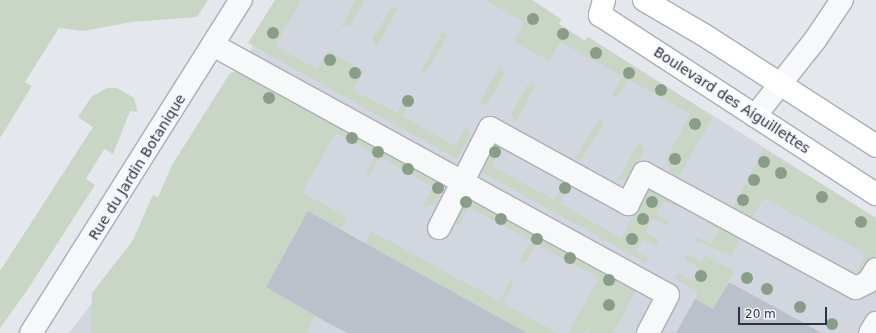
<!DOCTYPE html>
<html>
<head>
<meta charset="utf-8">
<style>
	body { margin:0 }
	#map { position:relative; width:876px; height:333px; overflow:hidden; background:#e4e7ec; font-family:"DejaVu Sans",sans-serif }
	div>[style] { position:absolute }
	.built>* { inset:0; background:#d2d6de }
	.green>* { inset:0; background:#c9d6c5; transform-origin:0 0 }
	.building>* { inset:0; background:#bbc0ca }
	.roads { filter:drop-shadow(1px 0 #a9aeb7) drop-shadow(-1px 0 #a9aeb7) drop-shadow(0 1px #a9aeb7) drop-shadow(0 -1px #a9aeb7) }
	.minor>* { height:22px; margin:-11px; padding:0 11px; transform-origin:11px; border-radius:11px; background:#f7f8fa }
	.major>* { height:22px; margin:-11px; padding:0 11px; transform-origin:11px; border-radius:11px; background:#fff }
	.trees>* { width:12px; height:12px; margin:-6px; border-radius:50%; background:#899d89 }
	span { translate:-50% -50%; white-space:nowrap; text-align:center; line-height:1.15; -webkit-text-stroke:3.5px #f4f6f9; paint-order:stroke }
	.street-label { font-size:14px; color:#2b3445 }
	.scale { position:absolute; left:738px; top:307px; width:89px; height:18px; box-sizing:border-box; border:2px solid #2b3445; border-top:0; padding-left:5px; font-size:12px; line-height:14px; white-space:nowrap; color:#2b3445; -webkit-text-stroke:3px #f4f6f9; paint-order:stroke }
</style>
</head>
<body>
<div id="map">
	<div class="built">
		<div style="clip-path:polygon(280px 0,532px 0,561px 19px,559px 24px,585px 41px,588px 37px,876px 218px,876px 333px,69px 333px,99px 294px,187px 158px)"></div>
	</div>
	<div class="green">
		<div style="clip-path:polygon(0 0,208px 0,197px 17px,131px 22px,84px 31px,59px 28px,25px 82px,32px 86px,0 138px)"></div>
		<div style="clip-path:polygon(275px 0,301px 0,275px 46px,317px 69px,328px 51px,364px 71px,353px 90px,397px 113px,408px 95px,412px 97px,402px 116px,455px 146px,466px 127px,470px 135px,457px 159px,248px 43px)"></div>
		<div style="clip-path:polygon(356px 0,365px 0,350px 25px,341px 27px)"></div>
		<div style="clip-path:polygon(485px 0,532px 0,561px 19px,559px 24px,585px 41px,588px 37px,713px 117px,678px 178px,670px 172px,666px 160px,690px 114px,628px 79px,617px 99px,612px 96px,622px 76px,560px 42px,549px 61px,514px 42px,524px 22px)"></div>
		<div style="clip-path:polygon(392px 7px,398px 8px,376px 47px,372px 39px)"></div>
		<div style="clip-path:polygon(442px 32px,447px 35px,437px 54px,425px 74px,421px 72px)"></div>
		<div style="clip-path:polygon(500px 65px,505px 72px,488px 103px,479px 104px)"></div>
		<div style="clip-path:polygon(237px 71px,445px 185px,434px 205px,422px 207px,433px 187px,380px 157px,369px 176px,365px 175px,375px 155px,336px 133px,302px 192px,348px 218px,340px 229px,308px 212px,266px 287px,316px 316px,306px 333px,91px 333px,92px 293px,133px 240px,153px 195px,158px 197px,172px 165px,230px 73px)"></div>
		<div style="clip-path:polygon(534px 83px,536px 84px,515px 123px,511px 114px,527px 85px)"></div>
		<div style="clip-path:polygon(107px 88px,117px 88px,134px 98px,138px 112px,130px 111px,113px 154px,104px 149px,86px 179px,95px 185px,26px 292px,0 328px,0 271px,93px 127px,78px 117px,92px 96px)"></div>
		<div style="left:599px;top:119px;width:6px;height:45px;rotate:31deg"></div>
		<div style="clip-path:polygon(639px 142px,644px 150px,629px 180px,618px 180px)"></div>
		<div style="clip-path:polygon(499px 146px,502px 147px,492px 166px,554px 200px,565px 182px,570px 184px,559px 203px,621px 238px,649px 188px,679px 203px,677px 207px,664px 201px,656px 214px,669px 221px,667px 226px,653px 218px,645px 233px,659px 240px,656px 245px,643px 239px,636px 251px,649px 258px,646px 263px,480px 171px,493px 148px)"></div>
		<div style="clip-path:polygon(764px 149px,876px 218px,876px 253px,864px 273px,855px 274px,866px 254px,764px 198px,752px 217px,733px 207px)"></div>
		<div style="clip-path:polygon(465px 196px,636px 291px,613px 333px,591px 333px,586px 330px,584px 333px,568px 333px,599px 278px,536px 244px,525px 264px,520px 261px,531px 241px,469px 207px,458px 226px,454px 220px)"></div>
		<div style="clip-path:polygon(707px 218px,741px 237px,731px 256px,695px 240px,697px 237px,711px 244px,719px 230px,705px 222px)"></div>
		<div style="clip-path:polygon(371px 231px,499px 301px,511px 280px,514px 282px,503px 303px,558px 333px,527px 333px,364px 243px)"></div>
		<div style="clip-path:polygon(687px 254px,702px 262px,705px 255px,734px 271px,713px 309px,695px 299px,698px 292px,674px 278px,677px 273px,691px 281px,699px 268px,684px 260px)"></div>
	</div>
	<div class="building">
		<div style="clip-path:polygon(308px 211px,352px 236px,527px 333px,348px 333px,328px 323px,266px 287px)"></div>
		<div style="clip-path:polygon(729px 282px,822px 333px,676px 333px,695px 299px,713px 309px)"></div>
	</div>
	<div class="roads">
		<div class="minor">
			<div style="left:213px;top:45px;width:519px;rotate:28.79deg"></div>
			<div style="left:668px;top:295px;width:43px;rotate:117.8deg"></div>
			<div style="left:755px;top:116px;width:97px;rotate:-51.7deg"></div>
			<div style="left:815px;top:40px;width:48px;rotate:-56deg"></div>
			<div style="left:439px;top:228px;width:112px;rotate:-63deg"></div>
			<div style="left:490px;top:128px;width:158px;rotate:28.8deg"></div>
			<div style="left:628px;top:204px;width:35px;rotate:-63deg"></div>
			<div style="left:644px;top:173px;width:241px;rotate:28.5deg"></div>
			<div style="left:856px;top:288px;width:13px;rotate:-27deg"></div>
			<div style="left:868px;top:282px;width:15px;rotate:-58deg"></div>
			<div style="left:31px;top:333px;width:394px;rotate:-57.8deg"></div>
			<div style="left:870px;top:333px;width:12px;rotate:-59deg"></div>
		</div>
		<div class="major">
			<div style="left:604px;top:0;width:16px;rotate:105deg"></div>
			<div style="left:600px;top:15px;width:329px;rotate:33deg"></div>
			<div style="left:644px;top:0;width:69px;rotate:30.3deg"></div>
			<div style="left:704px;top:35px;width:205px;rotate:32.8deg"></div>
		</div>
	</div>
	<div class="trees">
		<div style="left:533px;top:19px"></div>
		<div style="left:273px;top:33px"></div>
		<div style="left:563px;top:34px"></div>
		<div style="left:596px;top:53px"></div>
		<div style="left:330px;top:60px"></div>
		<div style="left:355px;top:73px"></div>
		<div style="left:629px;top:73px"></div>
		<div style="left:661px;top:90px"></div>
		<div style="left:269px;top:98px"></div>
		<div style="left:408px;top:101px"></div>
		<div style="left:695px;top:124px"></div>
		<div style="left:352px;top:138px"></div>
		<div style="left:378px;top:152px"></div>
		<div style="left:495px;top:152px"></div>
		<div style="left:675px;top:159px"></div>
		<div style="left:764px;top:162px"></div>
		<div style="left:408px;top:169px"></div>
		<div style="left:781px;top:173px"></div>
		<div style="left:754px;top:180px"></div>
		<div style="left:438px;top:188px"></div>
		<div style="left:565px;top:188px"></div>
		<div style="left:822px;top:197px"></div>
		<div style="left:743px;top:200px"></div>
		<div style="left:466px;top:202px"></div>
		<div style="left:652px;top:202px"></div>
		<div style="left:501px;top:219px"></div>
		<div style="left:643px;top:219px"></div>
		<div style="left:861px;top:222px"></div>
		<div style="left:537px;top:239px"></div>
		<div style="left:632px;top:239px"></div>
		<div style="left:570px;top:258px"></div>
		<div style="left:701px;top:276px"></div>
		<div style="left:747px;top:278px"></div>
		<div style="left:609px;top:280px"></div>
		<div style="left:767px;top:289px"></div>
		<div style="left:609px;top:305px"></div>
		<div style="left:800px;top:307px"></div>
		<div style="left:832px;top:324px"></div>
	</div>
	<div class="street-label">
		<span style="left:732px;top:100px;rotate:33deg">Boulevard des Aiguillettes</span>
		<span style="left:137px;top:167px;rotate:-58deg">Rue du Jardin Botanique</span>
	</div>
	<div class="scale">20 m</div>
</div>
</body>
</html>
